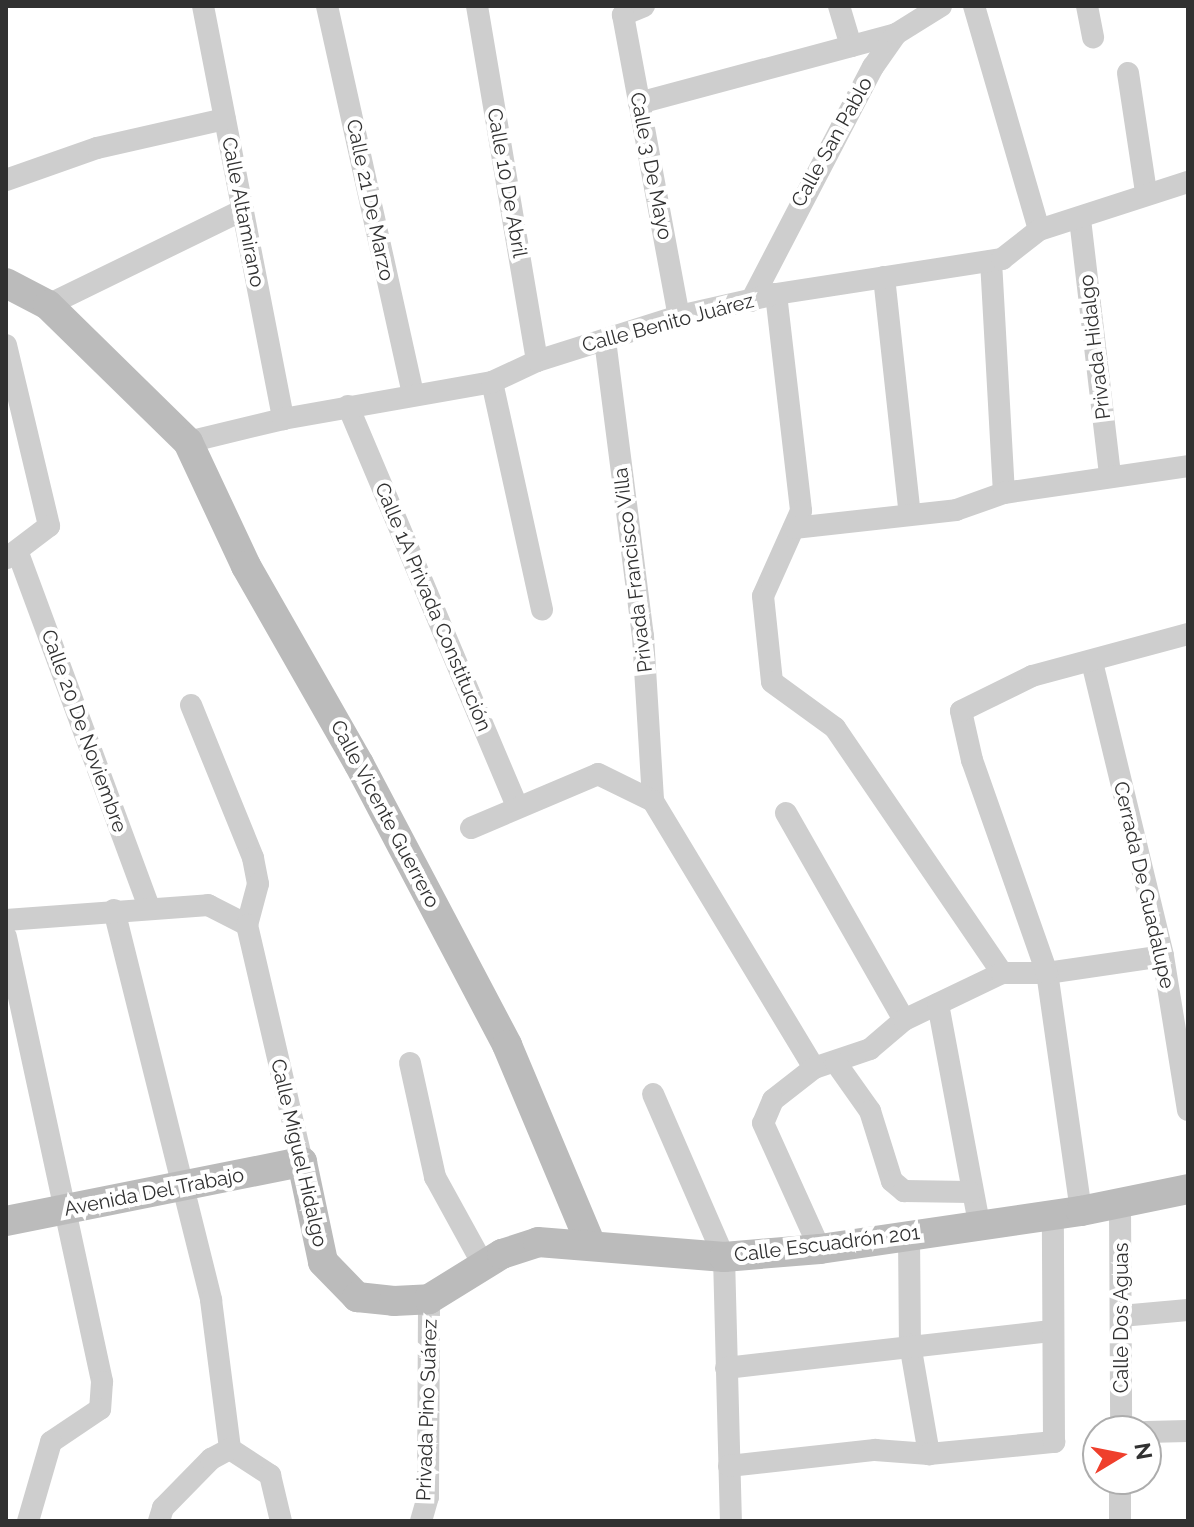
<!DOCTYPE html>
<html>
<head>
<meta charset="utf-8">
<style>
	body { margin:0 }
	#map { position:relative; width:1194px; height:1527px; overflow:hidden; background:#fff; font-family:Raleway,sans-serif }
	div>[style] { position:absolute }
	.street>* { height:22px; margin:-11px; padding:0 11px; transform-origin:11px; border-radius:11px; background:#cecece }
	.secondary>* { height:30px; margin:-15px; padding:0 15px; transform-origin:15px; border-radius:15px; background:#bbb }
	span { translate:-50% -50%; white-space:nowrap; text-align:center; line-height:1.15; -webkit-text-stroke:8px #fff; paint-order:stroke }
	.street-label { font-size:20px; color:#313131 }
	.frame { position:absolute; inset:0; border:8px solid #313131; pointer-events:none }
	.north { position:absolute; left:1082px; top:1415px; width:80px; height:80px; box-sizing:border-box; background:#fff; border:2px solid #adadad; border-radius:50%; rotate:80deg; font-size:22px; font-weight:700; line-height:32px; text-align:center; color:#313131 }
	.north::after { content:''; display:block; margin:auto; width:28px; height:36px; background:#ef3f2c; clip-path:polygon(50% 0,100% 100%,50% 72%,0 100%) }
</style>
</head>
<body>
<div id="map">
	<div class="street">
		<div style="left:203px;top:6px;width:421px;rotate:79deg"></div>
		<div style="left:327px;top:6px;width:398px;rotate:77.5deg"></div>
		<div style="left:477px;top:6px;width:360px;rotate:80.4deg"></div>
		<div style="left:644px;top:6px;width:23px;rotate:157deg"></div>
		<div style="left:623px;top:15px;width:306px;rotate:79.5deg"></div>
		<div style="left:839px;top:6px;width:42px;rotate:73.3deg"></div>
		<div style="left:974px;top:6px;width:233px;rotate:73.8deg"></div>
		<div style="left:1087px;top:6px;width:32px;rotate:79deg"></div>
		<div style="left:1128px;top:73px;width:120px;rotate:81.4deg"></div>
		<div style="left:639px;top:103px;width:266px;rotate:-15deg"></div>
		<div style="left:6px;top:180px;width:96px;rotate:-19.4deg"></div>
		<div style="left:97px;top:148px;width:131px;rotate:-12.8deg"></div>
		<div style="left:1080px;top:219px;width:259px;rotate:83.3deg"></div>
		<div style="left:991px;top:261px;width:232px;rotate:86.8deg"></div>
		<div style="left:884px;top:277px;width:239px;rotate:83.8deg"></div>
		<div style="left:776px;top:294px;width:218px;rotate:83.4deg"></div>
		<div style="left:801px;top:511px;width:93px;rotate:114.1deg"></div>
		<div style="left:763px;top:596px;width:86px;rotate:84deg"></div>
		<div style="left:772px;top:682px;width:78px;rotate:36.1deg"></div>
		<div style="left:835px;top:728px;width:297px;rotate:55.7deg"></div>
		<div style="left:751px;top:301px;width:264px;rotate:-62.5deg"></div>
		<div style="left:873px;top:67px;width:40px;rotate:-55.1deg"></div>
		<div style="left:896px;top:34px;width:53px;rotate:-31.9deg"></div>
		<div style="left:48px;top:305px;width:217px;rotate:-26deg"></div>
		<div style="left:605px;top:340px;width:298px;rotate:82.7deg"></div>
		<div style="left:643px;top:636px;width:165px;rotate:86.5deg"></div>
		<div style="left:6px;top:345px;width:186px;rotate:76.6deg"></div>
		<div style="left:49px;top:526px;width:53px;rotate:142.7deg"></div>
		<div style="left:492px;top:382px;width:233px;rotate:77.6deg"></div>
		<div style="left:348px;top:406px;width:436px;rotate:67.1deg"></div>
		<div style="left:188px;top:442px;width:98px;rotate:-13.6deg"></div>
		<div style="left:283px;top:419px;width:212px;rotate:-10deg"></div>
		<div style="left:492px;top:382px;width:50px;rotate:-25deg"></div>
		<div style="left:537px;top:361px;width:149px;rotate:-17.6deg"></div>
		<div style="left:679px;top:316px;width:99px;rotate:-12.8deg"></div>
		<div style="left:776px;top:294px;width:229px;rotate:-8.8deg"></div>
		<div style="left:1002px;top:259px;width:47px;rotate:-38.1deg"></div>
		<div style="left:1039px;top:230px;width:157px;rotate:-17.9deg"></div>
		<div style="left:794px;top:528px;width:163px;rotate:-6.3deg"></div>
		<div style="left:956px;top:510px;width:51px;rotate:-19.5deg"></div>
		<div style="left:1004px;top:493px;width:186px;rotate:-8.3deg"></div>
		<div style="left:18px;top:553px;width:378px;rotate:69.7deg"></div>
		<div style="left:1092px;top:662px;width:302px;rotate:76.4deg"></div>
		<div style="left:1163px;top:956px;width:156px;rotate:80.8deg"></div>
		<div style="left:191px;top:705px;width:165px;rotate:67.9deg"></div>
		<div style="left:253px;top:858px;width:26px;rotate:79deg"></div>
		<div style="left:258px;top:884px;width:42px;rotate:105deg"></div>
		<div style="left:786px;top:813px;width:238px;rotate:60.3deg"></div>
		<div style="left:471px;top:828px;width:138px;rotate:-23deg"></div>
		<div style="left:598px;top:774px;width:61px;rotate:26.1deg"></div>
		<div style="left:653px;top:801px;width:312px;rotate:58.9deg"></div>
		<div style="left:814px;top:1068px;width:59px;rotate:-18.7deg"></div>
		<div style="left:870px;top:1049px;width:45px;rotate:-40.5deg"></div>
		<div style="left:904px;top:1020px;width:109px;rotate:-25.6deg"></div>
		<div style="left:1002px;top:973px;width:45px"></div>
		<div style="left:1047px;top:973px;width:117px;rotate:-8.3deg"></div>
		<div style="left:114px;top:910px;width:402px;rotate:76deg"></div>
		<div style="left:211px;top:1300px;width:150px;rotate:82.7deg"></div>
		<div style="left:230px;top:1449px;width:48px;rotate:33deg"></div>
		<div style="left:270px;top:1475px;width:47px;rotate:76.6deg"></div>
		<div style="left:6px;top:920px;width:203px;rotate:-4.2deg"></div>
		<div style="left:208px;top:905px;width:44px;rotate:27.1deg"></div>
		<div style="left:247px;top:925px;width:243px;rotate:76.9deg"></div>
		<div style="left:6px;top:937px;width:455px;rotate:77.8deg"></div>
		<div style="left:102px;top:1382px;width:27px;rotate:94deg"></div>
		<div style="left:100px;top:1409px;width:59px;rotate:146deg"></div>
		<div style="left:51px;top:1442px;width:82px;rotate:106.2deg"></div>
		<div style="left:938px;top:1004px;width:223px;rotate:79.4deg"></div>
		<div style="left:410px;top:1063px;width:117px;rotate:77.6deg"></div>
		<div style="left:435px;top:1177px;width:102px;rotate:61.2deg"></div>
		<div style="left:836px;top:1063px;width:59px;rotate:54.7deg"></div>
		<div style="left:870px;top:1111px;width:73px;rotate:72.6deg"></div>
		<div style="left:892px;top:1181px;width:16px;rotate:40deg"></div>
		<div style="left:904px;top:1191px;width:66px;rotate:0.9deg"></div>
		<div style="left:814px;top:1068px;width:52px;rotate:142deg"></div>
		<div style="left:773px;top:1100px;width:25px;rotate:113deg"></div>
		<div style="left:763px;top:1123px;width:138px;rotate:65.7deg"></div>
		<div style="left:653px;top:1094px;width:178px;rotate:66.5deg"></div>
		<div style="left:724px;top:1257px;width:264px;rotate:88.5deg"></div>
		<div style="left:1120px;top:1205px;width:226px;rotate:89.7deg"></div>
		<div style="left:1081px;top:1211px;width:240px;rotate:-98.1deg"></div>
		<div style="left:1047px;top:973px;width:226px;rotate:-109.4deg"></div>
		<div style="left:972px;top:760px;width:50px;rotate:-102.7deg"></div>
		<div style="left:961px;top:711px;width:79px;rotate:-26.2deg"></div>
		<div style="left:1032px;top:676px;width:162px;rotate:-15.1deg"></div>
		<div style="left:909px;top:1235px;width:109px;rotate:89.5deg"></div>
		<div style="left:910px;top:1344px;width:112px;rotate:80.2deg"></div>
		<div style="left:1121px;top:1316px;width:67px;rotate:-5.1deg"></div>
		<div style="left:726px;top:1368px;width:329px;rotate:-6.5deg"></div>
		<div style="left:1146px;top:1432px;width:42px;rotate:-1.4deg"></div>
		<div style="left:729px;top:1466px;width:147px;rotate:-6.3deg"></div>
		<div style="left:875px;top:1450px;width:54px;rotate:4.2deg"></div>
		<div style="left:929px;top:1454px;width:126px;rotate:-5.5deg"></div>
		<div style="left:1054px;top:1442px;width:228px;rotate:-90.3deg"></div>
		<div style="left:159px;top:1521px;width:14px;rotate:-73deg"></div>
		<div style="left:163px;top:1508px;width:69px;rotate:-45.6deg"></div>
		<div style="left:211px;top:1459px;width:21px;rotate:-28deg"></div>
		<div style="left:421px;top:1521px;width:25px;rotate:-74deg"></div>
		<div style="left:428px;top:1497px;width:198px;rotate:-89.7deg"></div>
		<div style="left:1120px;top:1521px;width:42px;rotate:-90deg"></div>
	</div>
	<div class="secondary">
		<div style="left:6px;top:283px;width:47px;rotate:27.6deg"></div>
		<div style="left:48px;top:305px;width:196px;rotate:44.4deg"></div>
		<div style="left:188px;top:442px;width:137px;rotate:64.9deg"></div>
		<div style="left:246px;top:566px;width:228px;rotate:60.3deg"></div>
		<div style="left:359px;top:764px;width:318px;rotate:62.2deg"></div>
		<div style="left:507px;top:1045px;width:217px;rotate:67.2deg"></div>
		<div style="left:6px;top:1221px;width:302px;rotate:-11.3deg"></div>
		<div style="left:302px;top:1162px;width:102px;rotate:78.1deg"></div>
		<div style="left:323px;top:1262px;width:49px;rotate:45.8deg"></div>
		<div style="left:357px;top:1297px;width:37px;rotate:6deg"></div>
		<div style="left:394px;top:1301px;width:35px;rotate:-3deg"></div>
		<div style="left:429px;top:1299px;width:86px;rotate:-31.7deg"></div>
		<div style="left:502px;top:1254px;width:38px;rotate:-18deg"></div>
		<div style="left:538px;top:1242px;width:187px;rotate:4.6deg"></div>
		<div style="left:724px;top:1257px;width:96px;rotate:-4.8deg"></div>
		<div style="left:820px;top:1249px;width:264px;rotate:-8.3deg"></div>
		<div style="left:1081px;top:1211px;width:109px;rotate:-11.6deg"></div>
	</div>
	<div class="street-label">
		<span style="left:832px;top:142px;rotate:-61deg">Calle San Pablo</span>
		<span style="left:651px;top:166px;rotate:79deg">Calle 3 De Mayo</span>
		<span style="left:507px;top:183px;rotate:80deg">Calle 10 De Abril</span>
		<span style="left:370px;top:200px;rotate:78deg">Calle 21 De Marzo</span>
		<span style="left:243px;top:212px;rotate:79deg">Calle Altamirano</span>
		<span style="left:668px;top:323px;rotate:-15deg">Calle Benito Juárez</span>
		<span style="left:1095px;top:347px;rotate:-97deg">Privada Hidalgo</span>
		<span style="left:633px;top:570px;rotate:-97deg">Privada Francisco Villa</span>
		<span style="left:433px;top:607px;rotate:67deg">Calle 1A Privada Constitución</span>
		<span style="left:84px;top:731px;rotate:70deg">Calle 20 De Noviembre</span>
		<span style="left:385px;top:814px;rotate:62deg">Calle Vicente Guerrero</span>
		<span style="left:1144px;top:885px;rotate:77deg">Cerrada De Guadalupe</span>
		<span style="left:299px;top:1153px;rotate:77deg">Calle Miguel Hidalgo</span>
		<span style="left:154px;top:1192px;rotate:-11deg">Avenida Del Trabajo</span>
		<span style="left:827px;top:1244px;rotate:-7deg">Calle Escuadrón 201</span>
		<span style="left:1121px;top:1318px;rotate:-90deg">Calle Dos Aguas</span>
		<span style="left:427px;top:1410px;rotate:-88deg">Privada Pino Suárez</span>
	</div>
	<div class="frame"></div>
	<div class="north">N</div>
</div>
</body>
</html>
